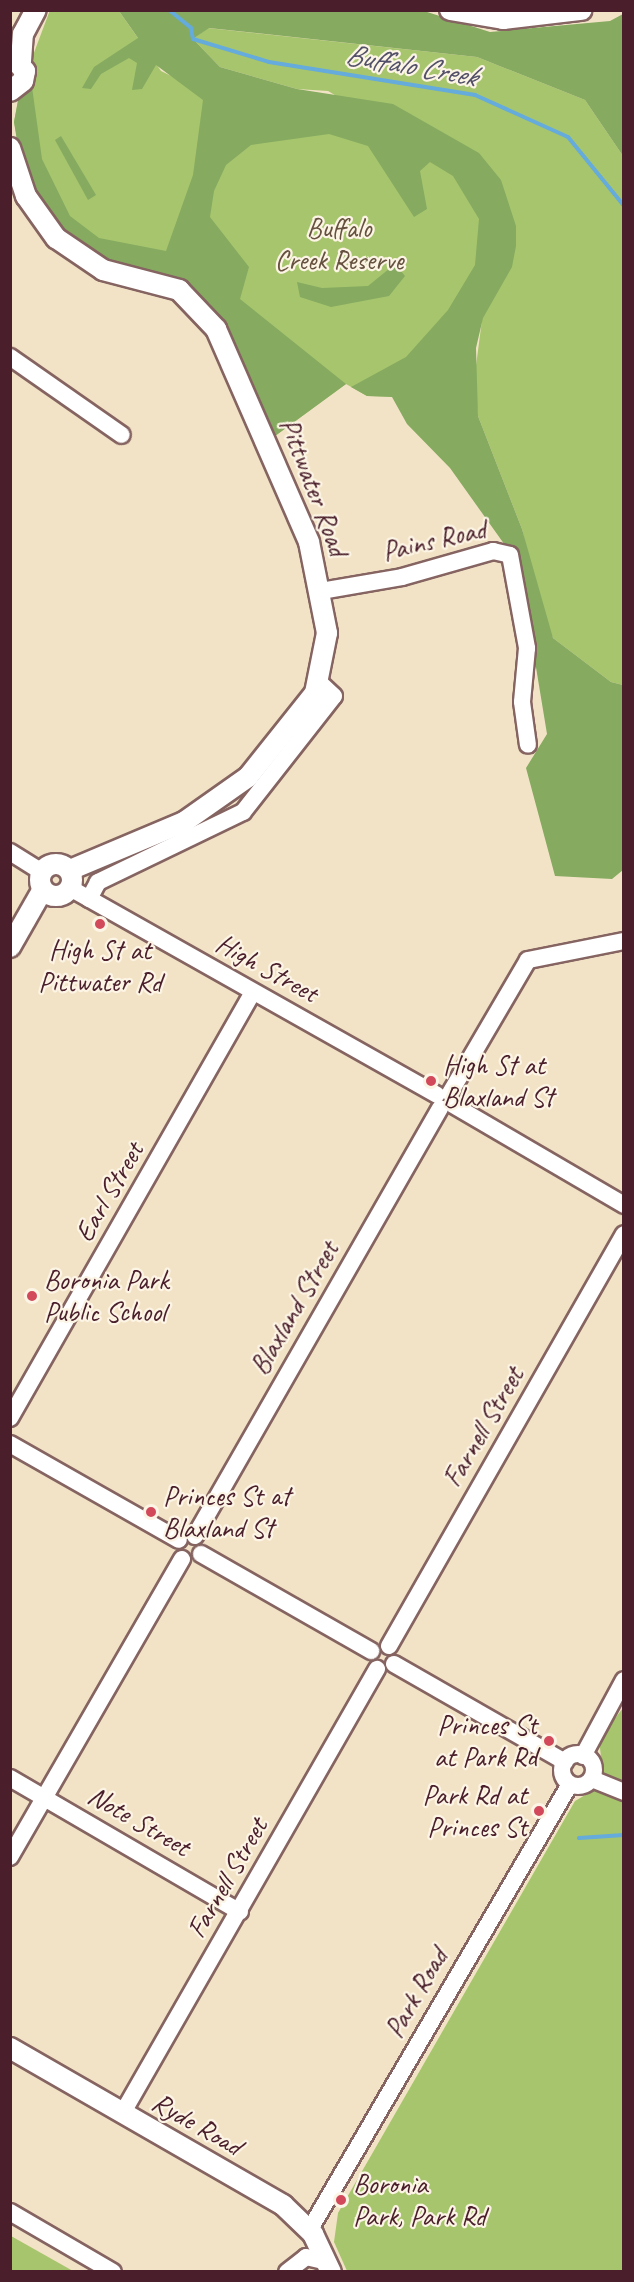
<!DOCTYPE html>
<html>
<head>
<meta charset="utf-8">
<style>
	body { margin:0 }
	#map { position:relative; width:634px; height:2282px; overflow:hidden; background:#f3e3c6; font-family:Caveat,sans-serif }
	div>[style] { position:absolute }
	.green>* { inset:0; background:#a7c56d }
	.forest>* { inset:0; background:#85aa60 }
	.stream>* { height:4px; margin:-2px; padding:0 2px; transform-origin:2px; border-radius:2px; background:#65abdb }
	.roads { filter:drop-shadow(2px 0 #856461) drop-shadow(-2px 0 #856461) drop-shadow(0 2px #856461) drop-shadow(0 -2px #856461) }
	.minor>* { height:16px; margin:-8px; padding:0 8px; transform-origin:8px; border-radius:8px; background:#fff }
	.minor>.ring { margin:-8px; padding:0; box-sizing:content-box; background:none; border:16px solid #fff; border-radius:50% }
	.major>* { height:20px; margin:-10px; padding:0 10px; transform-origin:10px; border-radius:10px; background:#fff }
	.major>.ring { margin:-10px; padding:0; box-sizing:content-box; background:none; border:20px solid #fff; border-radius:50% }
	.dots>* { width:16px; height:16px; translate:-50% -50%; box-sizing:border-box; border:3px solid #fcf5e5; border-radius:50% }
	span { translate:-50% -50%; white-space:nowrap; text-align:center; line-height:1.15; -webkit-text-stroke:4.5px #fcf5e5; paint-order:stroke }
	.park-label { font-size:28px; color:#66513f }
	.street-label { font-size:28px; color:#4a1f2b }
	.poi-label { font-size:28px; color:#4a1f2b }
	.left { translate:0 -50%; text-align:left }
	.right { translate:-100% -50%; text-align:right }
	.water-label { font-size:30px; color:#535069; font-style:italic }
	.frame { position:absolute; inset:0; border:12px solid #4a1f2b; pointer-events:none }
</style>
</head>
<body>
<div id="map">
	<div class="green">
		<div style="clip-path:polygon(50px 10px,119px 11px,161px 71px,241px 110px,345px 101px,328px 91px,297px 89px,220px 67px,193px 39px,208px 28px,477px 57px,585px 100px,623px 156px,623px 685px,611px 682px,553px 638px,543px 617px,522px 529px,478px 416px,474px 381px,482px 320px,406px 397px,367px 396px,346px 384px,275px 436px,210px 304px,175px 279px,84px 256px,18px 142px,14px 122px,20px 90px)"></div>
		<div style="clip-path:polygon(623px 1708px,623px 2271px,347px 2271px,334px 2242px,338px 2213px,575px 1801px,604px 1784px,599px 1739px)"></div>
		<div style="clip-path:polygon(11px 2236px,73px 2271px,11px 2271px)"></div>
	</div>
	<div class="forest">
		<div style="clip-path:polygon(119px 11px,424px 11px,490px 32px,610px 21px,623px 14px,623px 156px,585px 100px,477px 57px,209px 28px,193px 39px,220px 67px,297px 89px,393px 104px,479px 153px,501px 180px,516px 226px,516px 246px,512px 267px,483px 318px,476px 348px,478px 416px,522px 529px,553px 638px,611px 682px,623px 685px,623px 870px,612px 879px,555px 876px,526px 768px,547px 734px,530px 631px,507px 548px,450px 468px,407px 424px,392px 397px,367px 396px,351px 387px,406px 357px,448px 310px,475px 265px,479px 219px,453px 176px,430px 162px,420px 171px,427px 209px,414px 217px,368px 146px,329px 134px,251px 145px,226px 165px,214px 191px,210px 217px,249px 267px,240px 299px,346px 384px,275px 436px,210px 304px,175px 279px,84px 256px,52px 226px,23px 179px,14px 122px,20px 90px,32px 87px,42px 159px,70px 216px,99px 238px,166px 251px,193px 175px,203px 100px,156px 65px,142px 89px,132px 90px,137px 63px,129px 58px,101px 74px,91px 89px,82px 88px,94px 67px,138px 38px)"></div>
		<div style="clip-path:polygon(61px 136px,96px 195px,88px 200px,55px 140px)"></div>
		<div style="clip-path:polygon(395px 264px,405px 276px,389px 296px,331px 307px,300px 297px,297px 282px,322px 288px,368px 286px)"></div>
	</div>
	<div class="stream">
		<div style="left:169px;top:10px;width:28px;rotate:39deg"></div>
		<div style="left:191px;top:28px;width:11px;rotate:80deg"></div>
		<div style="left:193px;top:39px;width:79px;rotate:16.8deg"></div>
		<div style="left:269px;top:62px;width:209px;rotate:9.1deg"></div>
		<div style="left:475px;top:95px;width:102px;rotate:24.3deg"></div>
		<div style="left:568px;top:137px;width:89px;rotate:50.9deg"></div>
		<div style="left:579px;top:1838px;width:45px;rotate:-3.8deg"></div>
	</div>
	<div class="roads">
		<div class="minor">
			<div style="left:10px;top:357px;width:136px;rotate:34.9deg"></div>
			<div style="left:321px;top:591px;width:82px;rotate:-9.8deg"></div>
			<div style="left:402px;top:577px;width:95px;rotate:-15.9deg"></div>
			<div style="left:493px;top:551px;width:17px;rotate:13deg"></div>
			<div style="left:510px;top:555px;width:95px;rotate:79.6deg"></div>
			<div style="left:527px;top:648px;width:54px;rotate:95.3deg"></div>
			<div style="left:522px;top:702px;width:43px;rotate:82.1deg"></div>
			<div style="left:10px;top:852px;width:38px;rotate:32deg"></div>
			<div style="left:70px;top:888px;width:421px;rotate:29.4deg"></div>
			<div style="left:89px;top:899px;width:19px;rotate:-62deg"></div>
			<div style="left:98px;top:882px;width:161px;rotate:-25.8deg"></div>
			<div style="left:243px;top:812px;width:147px;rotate:-51.9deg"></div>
			<div style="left:334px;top:696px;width:19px;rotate:-137deg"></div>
			<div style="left:450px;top:1093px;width:154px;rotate:-59.6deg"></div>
			<div style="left:528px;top:960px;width:98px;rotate:-11.2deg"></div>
			<div style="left:453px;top:1105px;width:198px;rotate:30.3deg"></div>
			<div style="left:10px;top:1418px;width:490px;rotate:-60.3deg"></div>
			<div style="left:10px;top:1444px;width:194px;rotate:29.6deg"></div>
			<div style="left:195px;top:1536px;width:493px;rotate:-60.2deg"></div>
			<div style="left:201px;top:1554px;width:196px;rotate:29.7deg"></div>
			<div style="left:389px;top:1646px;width:474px;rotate:-60.3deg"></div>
			<div style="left:394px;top:1664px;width:197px;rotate:29.8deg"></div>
			<div class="ring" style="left:562px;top:1754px;width:16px;height:16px"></div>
			<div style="left:583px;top:1756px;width:86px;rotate:-61.7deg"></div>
			<div style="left:10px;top:1778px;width:266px;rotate:30.2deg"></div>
			<div style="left:592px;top:1779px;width:35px;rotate:22deg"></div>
			<div style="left:10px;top:1857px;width:344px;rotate:-60deg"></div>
			<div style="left:122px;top:2114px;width:513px;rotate:-60.19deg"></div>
			<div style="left:10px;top:2212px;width:119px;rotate:30.2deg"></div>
			<div style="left:310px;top:2229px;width:515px;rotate:-59.7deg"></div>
			<div style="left:287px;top:2272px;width:24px;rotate:-38deg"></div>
			<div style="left:306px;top:2257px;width:22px;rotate:13deg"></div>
		</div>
		<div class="major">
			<div style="left:450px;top:10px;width:54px;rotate:9.6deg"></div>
			<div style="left:503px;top:19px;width:79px;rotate:-6.6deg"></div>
			<div style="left:10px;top:55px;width:22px;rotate:47deg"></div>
			<div style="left:25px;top:71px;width:10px;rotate:101deg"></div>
			<div style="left:23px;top:81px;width:16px;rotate:142deg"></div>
			<div style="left:21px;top:61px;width:27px;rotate:-86deg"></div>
			<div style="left:23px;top:34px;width:27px;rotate:-62deg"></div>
			<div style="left:10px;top:148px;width:51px;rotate:71.6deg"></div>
			<div style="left:26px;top:196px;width:52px;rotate:54.5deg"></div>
			<div style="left:56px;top:238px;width:57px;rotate:34.2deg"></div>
			<div style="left:103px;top:270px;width:79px;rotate:14.7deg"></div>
			<div style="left:179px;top:290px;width:54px;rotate:46.5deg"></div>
			<div style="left:216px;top:329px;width:232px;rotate:66.4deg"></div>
			<div style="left:309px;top:542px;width:93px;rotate:78.8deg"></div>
			<div style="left:327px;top:633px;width:61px;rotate:101.3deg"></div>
			<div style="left:315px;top:693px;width:107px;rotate:128.6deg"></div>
			<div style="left:248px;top:777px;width:78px;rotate:144.9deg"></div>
			<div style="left:184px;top:822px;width:121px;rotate:157.2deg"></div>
			<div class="ring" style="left:40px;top:864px;width:12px;height:12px"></div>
			<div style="left:10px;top:947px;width:64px;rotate:-60.3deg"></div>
			<div style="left:10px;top:2048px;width:315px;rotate:29.9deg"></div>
			<div style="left:283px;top:2205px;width:42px;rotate:44deg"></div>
			<div style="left:313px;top:2234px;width:42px;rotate:64.7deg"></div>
		</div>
	</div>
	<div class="dots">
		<div style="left:100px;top:924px;background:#d1495b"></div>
		<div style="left:431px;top:1081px;background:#d1495b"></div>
		<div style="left:32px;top:1296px;background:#d1495b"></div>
		<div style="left:151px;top:1512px;background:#d1495b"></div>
		<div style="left:549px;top:1741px;background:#d1495b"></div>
		<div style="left:539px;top:1811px;background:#d1495b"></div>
		<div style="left:341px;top:2200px;background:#d1495b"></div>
	</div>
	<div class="park-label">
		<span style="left:339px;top:244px">Buffalo<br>Creek Reserve</span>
	</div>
	<div class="street-label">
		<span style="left:314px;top:487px;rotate:69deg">Pittwater Road</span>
		<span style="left:434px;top:540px;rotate:-13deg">Pains Road</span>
		<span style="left:267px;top:968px;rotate:29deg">High Street</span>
		<span style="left:109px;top:1192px;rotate:-60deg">Earl Street</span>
		<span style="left:294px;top:1308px;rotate:-60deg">Blaxland Street</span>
		<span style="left:483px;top:1427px;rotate:-60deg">Farnell Street</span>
		<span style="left:139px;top:1821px;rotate:30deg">Note Street</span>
		<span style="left:227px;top:1878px;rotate:-60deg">Farnell Street</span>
		<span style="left:416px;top:1993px;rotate:-60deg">Park Road</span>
		<span style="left:197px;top:2124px;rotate:30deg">Ryde Road</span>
	</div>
	<div class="poi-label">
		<span style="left:100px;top:966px">High St at<br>Pittwater Rd</span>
		<span class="left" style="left:443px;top:1081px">High St at<br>Blaxland St</span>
		<span class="left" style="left:44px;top:1296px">Boronia Park<br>Public School</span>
		<span class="left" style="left:163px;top:1512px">Princes St at<br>Blaxland St</span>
		<span class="right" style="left:537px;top:1741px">Princes St<br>at Park Rd</span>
		<span class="right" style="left:527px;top:1811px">Park Rd at<br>Princes St</span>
		<span class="left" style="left:353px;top:2200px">Boronia<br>Park, Park Rd</span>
	</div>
	<div class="water-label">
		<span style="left:411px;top:65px;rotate:10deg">Buffalo Creek</span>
	</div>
	<div class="frame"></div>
</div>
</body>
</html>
